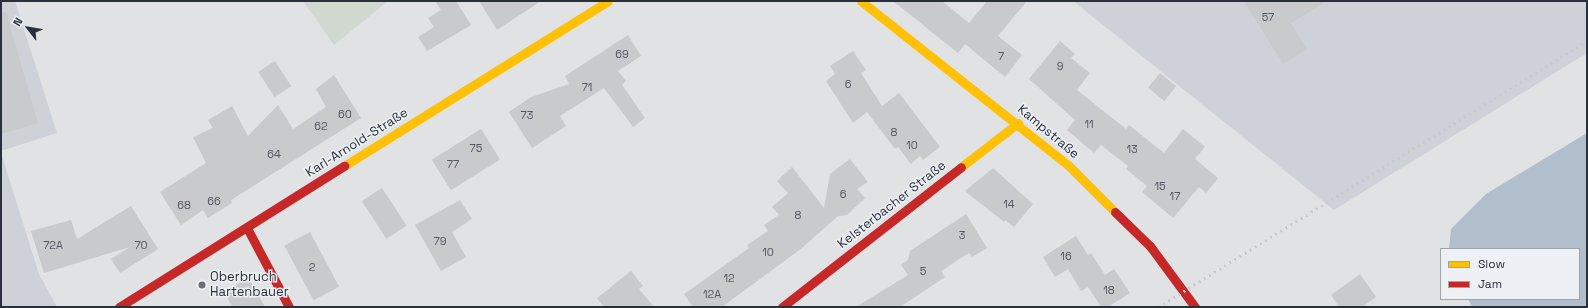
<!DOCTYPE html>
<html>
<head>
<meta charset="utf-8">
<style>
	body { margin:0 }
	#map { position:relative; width:1588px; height:308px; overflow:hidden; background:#e0e2e4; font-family:"Space Grotesk",sans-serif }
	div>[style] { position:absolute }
	.built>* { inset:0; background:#ced1d7 }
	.green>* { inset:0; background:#d1d8d0 }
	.water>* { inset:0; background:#b1bfcc }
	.building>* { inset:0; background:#c8cacc; transform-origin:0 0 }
	.slow>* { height:9px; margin:-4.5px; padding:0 4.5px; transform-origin:4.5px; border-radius:4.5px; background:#ffc107 }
	.jam>* { height:9px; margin:-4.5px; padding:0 4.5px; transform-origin:4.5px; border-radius:4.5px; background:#c62828 }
	.rail>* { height:3px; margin-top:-1.5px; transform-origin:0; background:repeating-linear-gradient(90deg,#c8cacc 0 2px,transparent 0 6px) }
	.dots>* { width:11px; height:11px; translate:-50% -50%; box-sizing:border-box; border:2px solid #edf0f4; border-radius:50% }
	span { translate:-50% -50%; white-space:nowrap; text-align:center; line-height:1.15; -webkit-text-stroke:3px #edf0f4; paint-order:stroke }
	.number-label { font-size:11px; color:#525760 }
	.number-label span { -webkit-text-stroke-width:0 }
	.street-label { font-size:13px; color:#29303b }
	.poi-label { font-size:13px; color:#29303b }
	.left { translate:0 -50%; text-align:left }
	.frame { position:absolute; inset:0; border:2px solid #29303b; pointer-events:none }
	.legend { position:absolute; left:1440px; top:248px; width:140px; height:52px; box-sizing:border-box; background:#edf0f4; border:1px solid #9fa3aa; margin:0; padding:5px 7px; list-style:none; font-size:12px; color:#29303b }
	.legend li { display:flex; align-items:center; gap:8px; height:20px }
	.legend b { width:20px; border:1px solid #9fa3aa }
	.north { position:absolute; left:8px; top:8px; width:40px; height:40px; -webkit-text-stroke:3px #edf0f4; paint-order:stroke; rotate:301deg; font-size:11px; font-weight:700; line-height:16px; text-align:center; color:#29303b }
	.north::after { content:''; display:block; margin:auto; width:14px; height:18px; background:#29303b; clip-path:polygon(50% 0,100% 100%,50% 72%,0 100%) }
</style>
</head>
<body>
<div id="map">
	<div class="built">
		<div style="clip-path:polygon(1px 1px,15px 1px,57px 133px,1px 151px)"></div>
		<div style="clip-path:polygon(1073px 1px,1587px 1px,1587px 53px,1334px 210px)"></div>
		<div style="clip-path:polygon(1px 153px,39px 274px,57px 307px,1px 307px)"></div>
	</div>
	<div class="green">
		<div style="clip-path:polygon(303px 1px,388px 1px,334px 45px)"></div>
	</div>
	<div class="water">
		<div style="clip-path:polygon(1587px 133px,1587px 307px,1472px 307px,1468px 299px,1579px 299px,1579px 249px,1449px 249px,1451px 229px,1486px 194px)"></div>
	</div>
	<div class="building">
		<div style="clip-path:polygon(435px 1px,456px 1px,471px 25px,427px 51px,418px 37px,434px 27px,428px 18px,441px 10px)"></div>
		<div style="clip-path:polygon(479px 1px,541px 1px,497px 30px)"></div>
		<div style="clip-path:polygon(893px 1px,942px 1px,969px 23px,987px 1px,1027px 1px,998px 36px,1022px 55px,1005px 77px,965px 44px,958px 53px)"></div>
		<div style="clip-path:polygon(1244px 1px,1327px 1px,1291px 23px,1307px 49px,1283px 64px)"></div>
		<div style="clip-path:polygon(6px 12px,38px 123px,1px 134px,1px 13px)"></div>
		<div style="clip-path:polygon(628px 35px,641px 56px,618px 71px,626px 81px,622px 85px,645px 118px,633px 127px,604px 88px,560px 116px,566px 126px,532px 148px,509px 112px,531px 97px,569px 84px,565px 76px)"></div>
		<div style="clip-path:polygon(1060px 41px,1075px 54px,1071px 58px,1090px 73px,1077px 90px,1126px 129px,1129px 125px,1164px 153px,1183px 129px,1205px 147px,1195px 159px,1218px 178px,1206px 193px,1199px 187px,1173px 218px,1142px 192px,1147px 186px,1126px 169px,1128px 166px,1101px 145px,1094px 153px,1067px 130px,1075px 120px,1029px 79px)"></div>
		<div style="clip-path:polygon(853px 51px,866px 70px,861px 73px,882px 106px,899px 93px,940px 147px,923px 160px,920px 156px,911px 164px,898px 147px,895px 149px,867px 112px,853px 123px,826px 81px,835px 74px,830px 66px)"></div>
		<div style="left:275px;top:61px;width:30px;height:20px;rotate:57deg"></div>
		<div style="left:1160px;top:73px;width:21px;height:19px;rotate:39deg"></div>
		<div style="clip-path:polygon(334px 75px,361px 118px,231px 200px,232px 203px,208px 218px,203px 210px,181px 225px,160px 192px,206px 163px,193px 137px,213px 128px,208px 120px,232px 106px,248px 136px,278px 105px,293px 129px,326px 107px,316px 89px)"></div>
		<div style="left:481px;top:129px;width:36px;height:58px;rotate:58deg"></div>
		<div style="clip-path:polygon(850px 159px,868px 182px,857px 189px,865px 198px,847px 215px,838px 216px,802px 248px,722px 307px,693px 307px,684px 294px,749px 248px,747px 245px,768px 231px,764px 225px,779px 215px,772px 207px,788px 193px,777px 181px,792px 167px,824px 208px,830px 174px)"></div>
		<div style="clip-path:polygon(993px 168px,1033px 204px,1014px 227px,1005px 220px,1004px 222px,965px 191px)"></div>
		<div style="left:382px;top:188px;width:45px;height:24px;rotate:57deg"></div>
		<div style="clip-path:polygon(460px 200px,472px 219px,452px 232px,466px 257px,441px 271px,415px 225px)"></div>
		<div style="clip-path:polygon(131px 206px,158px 249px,120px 273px,111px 259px,130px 247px,44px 273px,31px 231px,71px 220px,77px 239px)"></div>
		<div style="clip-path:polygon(966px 214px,987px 248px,972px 257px,969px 253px,941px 271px,945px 277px,900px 307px,856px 307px,908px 275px,901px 265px,908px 260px,910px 251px)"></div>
		<div style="left:310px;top:232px;width:62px;height:29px;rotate:62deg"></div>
		<div style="clip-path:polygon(1076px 236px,1088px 255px,1091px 253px,1105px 275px,1114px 269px,1130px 293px,1108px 307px,1101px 307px,1088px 287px,1081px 291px,1068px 269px,1055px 277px,1043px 257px)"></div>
		<div style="clip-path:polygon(631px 271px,643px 286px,639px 289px,654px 307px,604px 307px,597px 298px)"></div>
		<div style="clip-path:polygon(1360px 274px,1376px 297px,1362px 307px,1339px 307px,1331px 295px)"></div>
		<div style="clip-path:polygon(249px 278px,265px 307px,232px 307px,224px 291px)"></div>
	</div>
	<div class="slow">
		<div style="left:861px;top:1px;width:264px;rotate:38.4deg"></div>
		<div style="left:1068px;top:165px;width:66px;rotate:45deg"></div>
		<div style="left:344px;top:166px;width:311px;rotate:-32deg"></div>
		<div style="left:961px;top:167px;width:72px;rotate:-37.7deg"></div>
	</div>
	<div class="jam">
		<div style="left:1115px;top:212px;width:49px;rotate:44.2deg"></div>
		<div style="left:1150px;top:246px;width:76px;rotate:53.6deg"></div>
		<div style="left:247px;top:228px;width:89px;rotate:62deg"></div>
		<div style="left:119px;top:307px;width:266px;rotate:-32.1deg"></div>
		<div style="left:782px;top:307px;width:227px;rotate:-38deg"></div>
	</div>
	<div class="rail">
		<div style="left:1158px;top:307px;width:505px;rotate:-31.8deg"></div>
	</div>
	<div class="dots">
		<div style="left:202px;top:285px;background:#696e76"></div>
	</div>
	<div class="number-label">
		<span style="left:1268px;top:17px">57</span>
		<span style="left:622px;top:54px">69</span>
		<span style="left:1001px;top:56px">7</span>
		<span style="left:1060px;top:66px">9</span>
		<span style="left:848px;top:84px">6</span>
		<span style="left:587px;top:87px">71</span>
		<span style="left:345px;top:114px">60</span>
		<span style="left:527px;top:115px">73</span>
		<span style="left:1089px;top:124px">11</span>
		<span style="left:321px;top:126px">62</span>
		<span style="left:894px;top:132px">8</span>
		<span style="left:912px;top:145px">10</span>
		<span style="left:476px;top:148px">75</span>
		<span style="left:1132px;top:149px">13</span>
		<span style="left:274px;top:154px">64</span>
		<span style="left:453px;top:164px">77</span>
		<span style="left:1160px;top:186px">15</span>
		<span style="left:843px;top:194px">6</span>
		<span style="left:1175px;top:196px">17</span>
		<span style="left:214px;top:201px">66</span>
		<span style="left:1009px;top:204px">14</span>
		<span style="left:184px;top:205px">68</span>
		<span style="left:798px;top:215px">8</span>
		<span style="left:962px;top:235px">3</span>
		<span style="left:440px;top:241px">79</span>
		<span style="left:53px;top:245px">72A</span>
		<span style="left:141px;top:245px">70</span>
		<span style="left:768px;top:252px">10</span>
		<span style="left:1066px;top:256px">16</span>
		<span style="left:312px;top:267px">2</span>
		<span style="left:923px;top:271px">5</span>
		<span style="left:729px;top:278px">12</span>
		<span style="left:1109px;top:290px">18</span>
		<span style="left:712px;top:294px">12A</span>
	</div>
	<div class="street-label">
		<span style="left:1048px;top:132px;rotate:40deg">Kampstraße</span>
		<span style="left:357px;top:143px;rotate:-32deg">Karl-Arnold-Straße</span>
		<span style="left:892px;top:205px;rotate:-38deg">Kelsterbacher Straße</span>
	</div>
	<div class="poi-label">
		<span class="left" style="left:210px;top:285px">Oberbruch<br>Hartenbauer</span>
	</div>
	<div class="frame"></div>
	<ul class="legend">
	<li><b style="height:5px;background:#ffc107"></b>Slow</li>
	<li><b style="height:5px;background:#c62828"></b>Jam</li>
	</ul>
	<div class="north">N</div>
</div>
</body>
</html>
